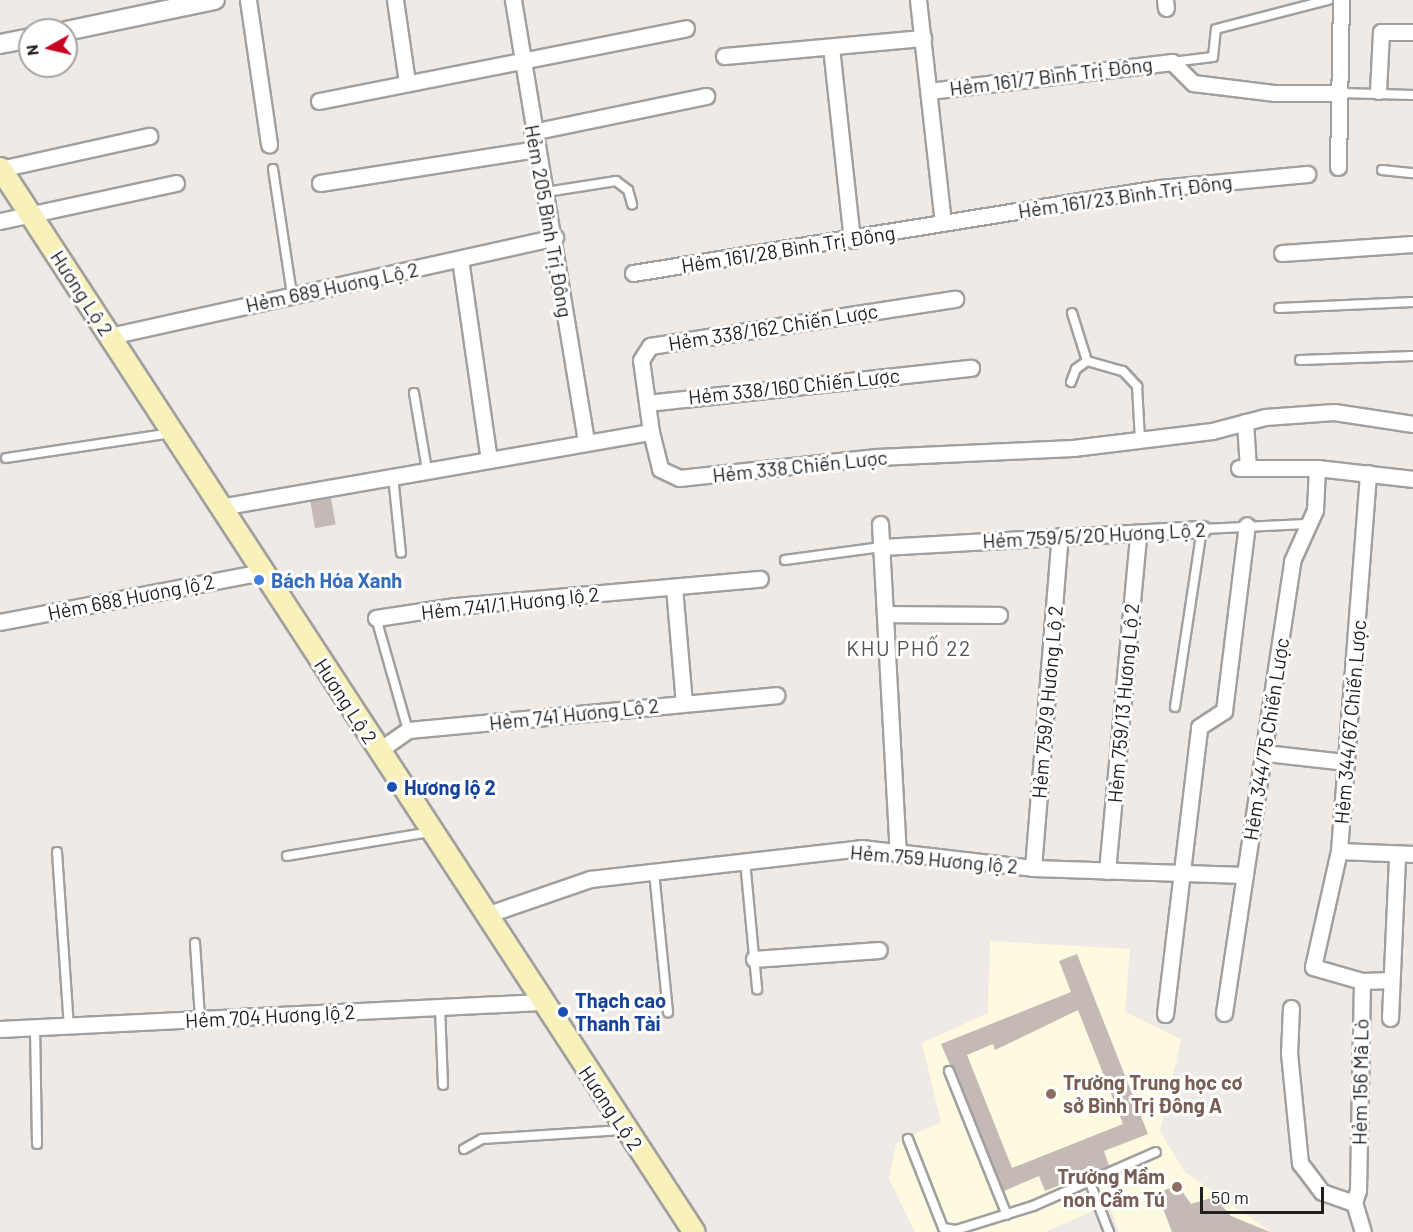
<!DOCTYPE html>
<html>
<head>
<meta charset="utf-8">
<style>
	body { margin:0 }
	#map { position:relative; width:1413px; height:1232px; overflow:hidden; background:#efeae5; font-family:Barlow,sans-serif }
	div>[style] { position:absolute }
	.education>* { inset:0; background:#fefadf }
	.building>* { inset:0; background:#c4b9b5; transform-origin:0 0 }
	.roads { filter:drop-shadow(2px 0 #a0a0a0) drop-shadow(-2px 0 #a0a0a0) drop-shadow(0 2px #a0a0a0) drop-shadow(0 -2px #a0a0a0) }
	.service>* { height:8px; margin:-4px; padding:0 4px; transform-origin:4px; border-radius:4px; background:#fff }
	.minor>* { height:15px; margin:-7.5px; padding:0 7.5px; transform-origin:7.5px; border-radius:7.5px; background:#fff }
	.tertiary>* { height:18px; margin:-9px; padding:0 9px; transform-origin:9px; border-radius:9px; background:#fff }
	.secondary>* { height:21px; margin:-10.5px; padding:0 10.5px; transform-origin:10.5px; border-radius:10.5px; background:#f8f2ba }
	.dots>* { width:16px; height:16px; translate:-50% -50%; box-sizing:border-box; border:3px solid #fff; border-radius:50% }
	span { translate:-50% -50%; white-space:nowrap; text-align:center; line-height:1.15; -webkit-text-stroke:6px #fff; paint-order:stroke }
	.street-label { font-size:20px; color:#1f1f1f }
	.shop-label { font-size:20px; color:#366cbe; font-weight:700 }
	.left { translate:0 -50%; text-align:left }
	.transit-label { font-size:20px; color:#164399; font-weight:700 }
	.education-label { font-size:20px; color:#785e54; font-weight:700 }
	.right { translate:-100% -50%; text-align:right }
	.neighbourhood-label { font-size:21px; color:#525252; letter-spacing:1.5px }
	.north { position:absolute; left:18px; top:18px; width:60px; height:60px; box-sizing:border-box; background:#fff; border:2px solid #a5a5a5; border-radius:50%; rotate:262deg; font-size:16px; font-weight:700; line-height:24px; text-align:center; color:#1f1f1f }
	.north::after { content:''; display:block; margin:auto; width:21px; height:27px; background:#c80521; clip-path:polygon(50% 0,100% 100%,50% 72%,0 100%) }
	.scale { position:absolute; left:1200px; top:1187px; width:124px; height:27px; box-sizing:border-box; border:3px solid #1f1f1f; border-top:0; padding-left:8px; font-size:18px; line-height:21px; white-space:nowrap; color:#1f1f1f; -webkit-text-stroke:4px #fff; paint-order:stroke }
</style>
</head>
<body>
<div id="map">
	<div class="education">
		<div style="clip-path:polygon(990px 941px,1130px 949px,1125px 1012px,1181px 1039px,1160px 1131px,1184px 1171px,1271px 1232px,1119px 1232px,1109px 1204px,1045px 1232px,915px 1232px,889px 1179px,896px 1143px,941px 1122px,922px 1043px,988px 1013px)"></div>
	</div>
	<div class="building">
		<div style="left:331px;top:498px;width:27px;height:21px;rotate:80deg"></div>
		<div style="clip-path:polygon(evenodd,1077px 954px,1148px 1134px,1104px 1151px,1109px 1166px,1045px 1191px,1039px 1176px,1004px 1191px,941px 1044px,1071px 992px,1059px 961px,1077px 954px,1078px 1010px,1123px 1124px,1012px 1168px,967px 1055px,993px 1044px,995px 1050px,1078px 1010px)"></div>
		<div style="clip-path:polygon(1178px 1185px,1191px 1204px,1214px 1197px,1231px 1216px,1270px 1232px,1172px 1232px,1157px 1193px)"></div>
	</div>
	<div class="roads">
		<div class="service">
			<div style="left:1172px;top:62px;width:41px;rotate:-7deg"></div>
			<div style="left:1213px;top:57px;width:28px;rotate:-84deg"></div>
			<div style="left:1216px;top:29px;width:116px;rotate:-14.5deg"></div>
			<div style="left:1341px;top:93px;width:72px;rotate:1.6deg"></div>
			<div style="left:273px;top:169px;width:126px;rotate:81.4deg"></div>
			<div style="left:1382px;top:170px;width:31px;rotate:6deg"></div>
			<div style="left:546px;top:192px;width:71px;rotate:-8.9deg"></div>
			<div style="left:616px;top:181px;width:15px;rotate:37deg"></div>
			<div style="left:628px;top:190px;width:15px;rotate:74deg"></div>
			<div style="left:1279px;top:308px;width:134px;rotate:-2.6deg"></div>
			<div style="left:1072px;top:313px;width:50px;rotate:72.6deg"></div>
			<div style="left:1300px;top:360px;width:113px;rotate:-2deg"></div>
			<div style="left:1071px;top:382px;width:14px;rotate:-69deg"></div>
			<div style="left:1076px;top:369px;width:14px;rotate:-36deg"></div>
			<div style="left:1087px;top:361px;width:37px;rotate:16deg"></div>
			<div style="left:1123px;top:371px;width:21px;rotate:47deg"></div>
			<div style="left:1137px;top:386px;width:54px;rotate:86.8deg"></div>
			<div style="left:414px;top:393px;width:78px;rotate:80.4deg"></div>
			<div style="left:6px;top:458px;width:167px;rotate:-8.6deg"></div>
			<div style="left:393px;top:476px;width:77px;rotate:84.1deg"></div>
			<div style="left:785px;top:560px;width:97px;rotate:-7.7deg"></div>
			<div style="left:376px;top:618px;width:116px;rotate:74.1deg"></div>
			<div style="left:1175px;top:707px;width:180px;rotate:-81.4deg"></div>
			<div style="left:1202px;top:529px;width:105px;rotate:-2.7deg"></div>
			<div style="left:57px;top:852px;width:174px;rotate:86.1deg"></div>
			<div style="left:287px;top:856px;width:145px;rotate:-9.5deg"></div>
			<div style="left:745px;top:861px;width:129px;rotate:84.6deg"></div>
			<div style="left:654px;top:872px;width:141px;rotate:84.3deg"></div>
			<div style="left:195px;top:943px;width:76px;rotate:86.2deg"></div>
			<div style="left:440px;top:1007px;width:78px;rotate:87.8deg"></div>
			<div style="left:35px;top:1027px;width:117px;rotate:89deg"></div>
			<div style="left:949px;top:1071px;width:155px;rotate:68.1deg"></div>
			<div style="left:908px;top:1139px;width:96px;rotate:68.5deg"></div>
			<div style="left:943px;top:1228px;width:13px;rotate:9deg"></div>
			<div style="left:956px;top:1230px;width:81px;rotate:-17.3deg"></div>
			<div style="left:1033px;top:1206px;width:134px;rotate:-23.7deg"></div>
			<div style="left:464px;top:1149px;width:21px;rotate:-29deg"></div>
			<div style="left:482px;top:1139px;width:141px;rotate:-3.7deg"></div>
			<div style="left:1090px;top:1183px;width:53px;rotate:68.8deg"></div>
		</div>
		<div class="minor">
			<div style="left:248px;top:0;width:146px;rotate:81.7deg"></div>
			<div style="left:395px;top:0;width:83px;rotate:81.7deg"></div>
			<div style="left:513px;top:0;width:448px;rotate:80.6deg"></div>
			<div style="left:918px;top:0;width:224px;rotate:83.6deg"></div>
			<div style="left:1165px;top:0;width:8px;rotate:83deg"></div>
			<div style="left:831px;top:47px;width:194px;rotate:83.8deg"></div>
			<div style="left:724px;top:56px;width:200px;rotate:-5.2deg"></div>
			<div style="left:929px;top:91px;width:245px;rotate:-6.8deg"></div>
			<div style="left:1172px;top:62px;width:30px;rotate:45deg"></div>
			<div style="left:1193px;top:83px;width:83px;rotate:7deg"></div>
			<div style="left:1275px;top:93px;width:66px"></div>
			<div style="left:1378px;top:91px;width:59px;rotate:-87.1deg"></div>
			<div style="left:1381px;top:32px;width:32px"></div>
			<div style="left:319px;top:101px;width:374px;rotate:-11.2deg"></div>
			<div style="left:532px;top:132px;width:178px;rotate:-11.7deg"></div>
			<div style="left:1338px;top:167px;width:167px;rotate:-89deg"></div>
			<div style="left:0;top:169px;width:153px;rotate:-12.5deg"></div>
			<div style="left:320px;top:183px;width:220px;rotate:-8.9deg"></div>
			<div style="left:0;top:221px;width:180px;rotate:-12.2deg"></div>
			<div style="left:1282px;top:253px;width:131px;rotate:-3.9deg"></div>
			<div style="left:460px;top:259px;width:203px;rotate:81.8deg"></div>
			<div style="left:633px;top:273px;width:533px;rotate:-9.18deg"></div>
			<div style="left:1159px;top:188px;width:149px;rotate:-5.4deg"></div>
			<div style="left:110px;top:336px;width:456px;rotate:-12.5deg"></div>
			<div style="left:647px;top:403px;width:43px;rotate:-97.9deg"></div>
			<div style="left:641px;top:360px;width:17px;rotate:-57deg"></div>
			<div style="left:650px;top:346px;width:309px;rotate:-8.8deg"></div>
			<div style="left:1245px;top:422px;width:46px;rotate:86.3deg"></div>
			<div style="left:651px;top:432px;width:29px;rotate:-98deg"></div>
			<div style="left:647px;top:403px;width:326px;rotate:-6.2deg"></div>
			<div style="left:1239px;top:468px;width:78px"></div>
			<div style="left:1317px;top:468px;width:97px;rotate:6.5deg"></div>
			<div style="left:220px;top:507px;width:437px;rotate:-9.9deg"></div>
			<div style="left:651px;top:432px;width:38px;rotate:76deg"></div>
			<div style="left:660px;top:469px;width:21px;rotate:25deg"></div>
			<div style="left:679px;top:478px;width:199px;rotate:-6.1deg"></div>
			<div style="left:877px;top:457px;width:196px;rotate:-2.6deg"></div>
			<div style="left:1073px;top:448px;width:140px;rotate:-7deg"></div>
			<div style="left:1212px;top:431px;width:55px;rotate:-14.8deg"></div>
			<div style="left:1265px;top:417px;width:69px;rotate:-4.1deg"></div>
			<div style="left:1334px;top:412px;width:80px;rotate:8.6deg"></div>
			<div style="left:880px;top:524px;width:331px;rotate:86.9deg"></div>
			<div style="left:881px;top:547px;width:322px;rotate:-3.2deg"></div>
			<div style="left:674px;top:587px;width:116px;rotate:85.1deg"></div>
			<div style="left:885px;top:614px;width:114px;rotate:0.5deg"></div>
			<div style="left:376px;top:618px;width:80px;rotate:-8.6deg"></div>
			<div style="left:455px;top:606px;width:306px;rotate:-5.1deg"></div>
			<div style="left:0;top:622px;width:267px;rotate:-10.8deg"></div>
			<div style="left:378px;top:751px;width:37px;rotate:-35deg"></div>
			<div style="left:408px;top:730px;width:370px;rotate:-5.4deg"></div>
			<div style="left:1265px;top:753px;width:81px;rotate:6.4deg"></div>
			<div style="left:1339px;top:851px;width:74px;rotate:2.3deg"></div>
			<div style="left:1033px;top:868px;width:333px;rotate:-85.4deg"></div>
			<div style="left:1107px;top:871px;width:338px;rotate:-84.7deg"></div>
			<div style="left:486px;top:915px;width:110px;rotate:-19.1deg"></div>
			<div style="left:590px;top:879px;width:273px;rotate:-6.5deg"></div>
			<div style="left:861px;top:848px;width:173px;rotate:6.6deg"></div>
			<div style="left:1033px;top:868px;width:212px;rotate:1.9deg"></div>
			<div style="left:754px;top:959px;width:125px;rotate:-4.1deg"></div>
			<div style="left:1362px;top:981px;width:29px;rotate:-2deg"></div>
			<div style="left:1291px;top:1008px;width:45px;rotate:92.5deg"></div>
			<div style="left:1289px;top:1053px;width:111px;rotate:84.3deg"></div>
			<div style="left:1300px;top:1163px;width:36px;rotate:53deg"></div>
			<div style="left:1322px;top:1192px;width:34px;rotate:19deg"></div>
			<div style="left:1224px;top:1013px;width:457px;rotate:-81.4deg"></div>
			<div style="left:1292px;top:561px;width:56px;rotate:-65.7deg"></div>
			<div style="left:1315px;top:510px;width:42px;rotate:-87.3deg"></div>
			<div style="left:1165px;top:1014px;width:289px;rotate:-83.2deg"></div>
			<div style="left:1199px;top:727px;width:30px;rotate:-33deg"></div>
			<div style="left:1224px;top:711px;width:187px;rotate:-83deg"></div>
			<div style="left:1390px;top:1018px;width:163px;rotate:-87.5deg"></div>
			<div style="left:0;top:1029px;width:541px;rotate:-2.86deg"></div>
			<div style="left:1363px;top:1232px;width:30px;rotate:-107deg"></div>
			<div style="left:1354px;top:1203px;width:14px;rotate:-73deg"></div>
			<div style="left:1358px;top:1190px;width:209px;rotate:-88.9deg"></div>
			<div style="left:1362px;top:981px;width:51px;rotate:-164.1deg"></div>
			<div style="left:1313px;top:967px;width:119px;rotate:-77.4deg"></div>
			<div style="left:1339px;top:851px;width:379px;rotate:-85.6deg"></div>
		</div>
		<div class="tertiary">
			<div style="left:66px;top:31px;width:152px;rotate:-11.8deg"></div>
			<div style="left:0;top:44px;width:31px;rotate:-11deg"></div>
		</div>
		<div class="secondary">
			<div style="left:0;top:168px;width:1270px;rotate:56.89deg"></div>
		</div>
	</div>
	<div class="dots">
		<div style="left:259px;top:580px;background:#3f7fe0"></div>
		<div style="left:392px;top:787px;background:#1a4fb4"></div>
		<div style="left:563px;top:1012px;background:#1a4fb4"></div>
		<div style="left:1051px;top:1094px;background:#8d6e63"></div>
		<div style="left:1177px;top:1187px;background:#8d6e63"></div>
	</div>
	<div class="street-label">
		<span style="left:1051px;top:76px;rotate:-7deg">Hẻm 161/7 Bình Trị Đông</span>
		<span style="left:1125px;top:196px;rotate:-8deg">Hẻm 161/23 Bình Trị Đông</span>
		<span style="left:549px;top:221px;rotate:80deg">Hẻm 205 Bình Trị Đông</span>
		<span style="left:788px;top:249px;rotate:-9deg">Hẻm 161/28 Bình Trị Đông</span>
		<span style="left:332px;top:287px;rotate:-12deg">Hẻm 689 Hương Lộ 2</span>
		<span style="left:82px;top:293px;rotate:57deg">Hương Lộ 2</span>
		<span style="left:773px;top:327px;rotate:-9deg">Hẻm 338/162 Chiến Lược</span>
		<span style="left:794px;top:386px;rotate:-6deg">Hẻm 338/160 Chiến Lược</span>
		<span style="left:800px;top:466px;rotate:-6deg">Hẻm 338 Chiến Lược</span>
		<span style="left:1094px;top:535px;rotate:-3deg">Hẻm 759/5/20 Hương Lộ 2</span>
		<span style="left:131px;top:597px;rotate:-11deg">Hẻm 688 Hương lộ 2</span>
		<span style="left:510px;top:603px;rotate:-6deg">Hẻm 741/1 Hương lộ 2</span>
		<span style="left:346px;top:701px;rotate:57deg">Hương Lộ 2</span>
		<span style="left:1047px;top:702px;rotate:-85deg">Hẻm 759/9 Hương Lộ 2</span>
		<span style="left:1123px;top:703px;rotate:-85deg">Hẻm 759/13 Hương Lộ 2</span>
		<span style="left:574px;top:714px;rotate:-6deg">Hẻm 741 Hương Lộ 2</span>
		<span style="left:1350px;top:722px;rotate:-85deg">Hẻm 344/67 Chiến Lược</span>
		<span style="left:1266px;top:739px;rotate:-81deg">Hẻm 344/75 Chiến Lược</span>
		<span style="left:934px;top:859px;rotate:5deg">Hẻm 759 Hương lộ 2</span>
		<span style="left:270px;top:1016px;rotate:-3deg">Hẻm 704 Hương lộ 2</span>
		<span style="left:1360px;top:1082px;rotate:-89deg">Hẻm 156 Mã Lò</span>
		<span style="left:611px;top:1108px;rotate:56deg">Hương Lộ 2</span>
	</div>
	<div class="shop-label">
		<span class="left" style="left:271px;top:580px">Bách Hóa Xanh</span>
	</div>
	<div class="transit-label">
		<span class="left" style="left:404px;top:787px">Hương lộ 2</span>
		<span class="left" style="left:575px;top:1012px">Thạch cao<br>Thanh Tài</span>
	</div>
	<div class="education-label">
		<span class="left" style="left:1063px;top:1094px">Trường Trung học cơ<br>sở Bình Trị Đông A</span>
		<span class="right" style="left:1165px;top:1188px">Trường Mầm<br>non Cẩm Tú</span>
	</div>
	<div class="neighbourhood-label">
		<span style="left:909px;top:648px">KHU PHỐ 22</span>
	</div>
	<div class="north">N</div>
	<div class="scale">50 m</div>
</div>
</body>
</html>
